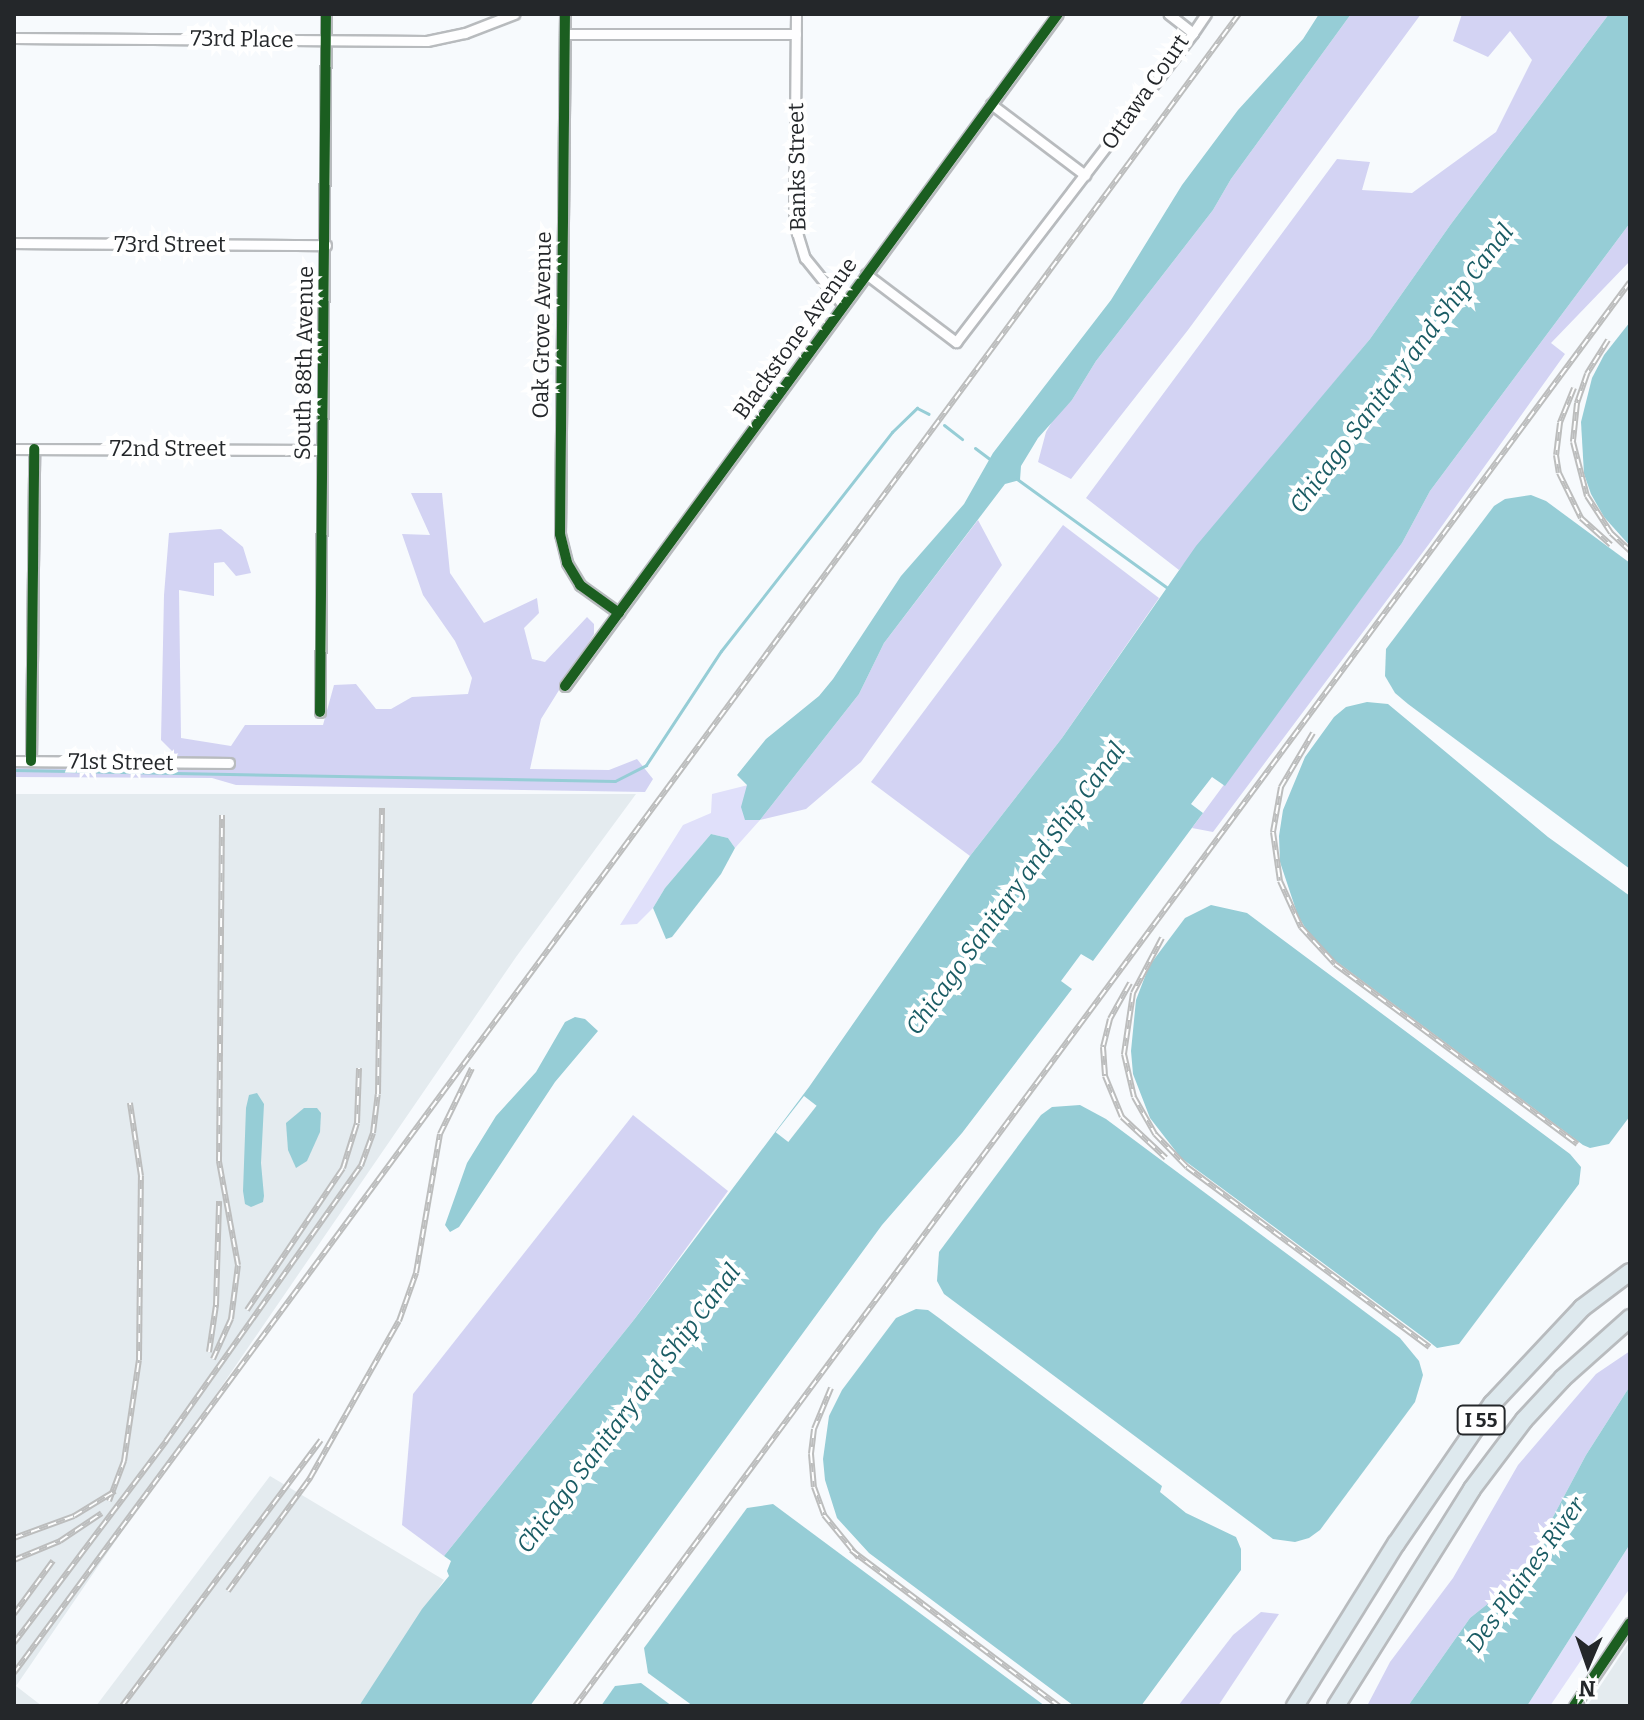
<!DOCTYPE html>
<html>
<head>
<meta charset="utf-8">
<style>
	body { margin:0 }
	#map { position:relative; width:1644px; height:1720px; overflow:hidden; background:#f7fafd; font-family:Bitter,serif }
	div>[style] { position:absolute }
	.built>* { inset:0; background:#e4ebef }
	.green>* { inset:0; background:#e0e0fa }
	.forest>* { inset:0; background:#d3d3f3 }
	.water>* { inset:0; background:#96cdd6 }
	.pier>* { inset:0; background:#f7fafd; transform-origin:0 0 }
	.stream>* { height:3px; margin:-1.5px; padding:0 1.5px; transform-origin:1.5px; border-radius:1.5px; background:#96cdd6 }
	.roads { filter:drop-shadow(2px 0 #b8bbbe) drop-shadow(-2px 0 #b8bbbe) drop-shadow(0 2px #b8bbbe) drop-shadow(0 -2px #b8bbbe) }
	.street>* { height:9px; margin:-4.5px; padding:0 4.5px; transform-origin:4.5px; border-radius:4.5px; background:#fefeff }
	.highway>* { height:16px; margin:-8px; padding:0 8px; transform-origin:8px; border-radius:8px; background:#dee9ee }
	.rail>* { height:6px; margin-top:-3px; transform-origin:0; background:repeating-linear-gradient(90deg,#fff 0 9px,#bcbdbd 0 18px); box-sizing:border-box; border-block:2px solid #bcbdbd }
	.cycleway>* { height:10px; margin:-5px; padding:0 5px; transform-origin:5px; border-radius:5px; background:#1b5e20 }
	span { translate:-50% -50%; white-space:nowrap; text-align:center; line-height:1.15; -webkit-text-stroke:8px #fff; paint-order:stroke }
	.shield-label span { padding:2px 6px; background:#fff; border:2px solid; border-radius:6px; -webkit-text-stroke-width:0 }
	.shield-label { font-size:20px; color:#24272a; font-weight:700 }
	.street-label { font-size:22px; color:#24272a }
	.water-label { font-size:24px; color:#1a5c64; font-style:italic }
	.frame { position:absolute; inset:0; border:16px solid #24272a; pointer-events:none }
	.north { position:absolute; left:1548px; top:1624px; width:80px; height:80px; -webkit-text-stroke:6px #fff; paint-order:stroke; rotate:182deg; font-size:22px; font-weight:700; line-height:32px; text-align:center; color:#24272a }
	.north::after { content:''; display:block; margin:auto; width:28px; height:36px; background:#24272a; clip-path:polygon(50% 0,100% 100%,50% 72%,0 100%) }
</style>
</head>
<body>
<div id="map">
	<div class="built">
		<div style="clip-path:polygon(14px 794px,636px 794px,516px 957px,16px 1686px,42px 1706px,14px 1706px)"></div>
		<div style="clip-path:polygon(270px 1476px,444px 1580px,359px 1706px,96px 1706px)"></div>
		<div style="clip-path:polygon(1630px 1641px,1630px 1706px,1587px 1706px)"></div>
	</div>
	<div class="green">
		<div style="clip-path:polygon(748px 785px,745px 820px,760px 820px,735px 848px,728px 838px,711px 834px,665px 888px,653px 908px,637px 924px,620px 925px,683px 825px,711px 813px,712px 794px)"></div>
		<div style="clip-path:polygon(1630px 1544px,1630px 1588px,1550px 1706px,1527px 1706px)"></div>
	</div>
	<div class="forest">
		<div style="clip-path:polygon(1351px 14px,1421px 14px,1188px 330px,1071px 479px,1038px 462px,1046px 432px,1056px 415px,1072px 400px,1096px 361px,1213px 210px,1231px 179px)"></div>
		<div style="clip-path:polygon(1462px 14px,1609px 14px,1451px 224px,1370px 339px,1179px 570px,1086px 498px,1337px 159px,1370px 162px,1362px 190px,1412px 193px,1496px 132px,1532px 60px,1510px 31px,1488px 57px,1453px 41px)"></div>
		<div style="clip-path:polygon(1630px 223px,1630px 261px,1551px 343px,1565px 354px,1429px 544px,1213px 832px,1192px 828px,1402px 543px,1430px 491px)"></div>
		<div style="clip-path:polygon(411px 493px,442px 493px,450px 573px,484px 623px,537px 598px,539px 613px,524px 628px,532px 659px,545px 662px,587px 617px,594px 624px,594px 634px,541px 719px,530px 769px,609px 770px,637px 759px,653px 779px,645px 792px,236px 785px,212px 778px,14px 777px,14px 765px,179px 758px,161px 740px,164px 595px,169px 533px,221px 529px,243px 547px,251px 573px,236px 576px,224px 562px,214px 563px,214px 596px,179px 590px,181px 738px,231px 746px,245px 725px,323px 725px,334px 685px,356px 684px,376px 709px,391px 709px,412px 697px,468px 694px,472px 678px,455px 641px,423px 595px,402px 534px,430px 535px)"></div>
		<div style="clip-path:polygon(978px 520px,1002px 565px,861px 762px,806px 809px,760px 820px,859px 694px,884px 643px)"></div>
		<div style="clip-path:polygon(1063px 525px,1159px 598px,1062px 738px,970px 856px,871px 782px)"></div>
		<div style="clip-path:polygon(633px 1115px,728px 1191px,633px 1321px,444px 1556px,402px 1525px,413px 1394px)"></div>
		<div style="clip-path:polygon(1630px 1351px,1630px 1386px,1586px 1455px,1537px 1547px,1510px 1586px,1470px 1618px,1408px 1706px,1367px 1706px,1390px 1662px,1453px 1578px,1518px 1465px,1596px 1374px)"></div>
		<div style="clip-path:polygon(1261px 1612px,1279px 1614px,1218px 1706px,1178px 1706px,1233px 1635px)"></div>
	</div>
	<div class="water">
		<div style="clip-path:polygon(1319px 14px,1351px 14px,1231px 179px,1213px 210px,1096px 361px,1072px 400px,1038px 438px,1021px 466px,1020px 480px,1005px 484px,884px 643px,859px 694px,760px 820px,745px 820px,741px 807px,747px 785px,737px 775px,766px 739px,819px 696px,833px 679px,901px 576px,964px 504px,993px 453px,1111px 300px,1182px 185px,1238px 110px,1303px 39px)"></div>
		<div style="clip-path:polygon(1609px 14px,1630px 14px,1630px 223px,1430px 491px,1402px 543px,1225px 786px,1212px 777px,1191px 804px,1203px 813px,1093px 961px,1081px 954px,1061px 981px,1072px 989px,962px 1133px,882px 1225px,530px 1706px,359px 1706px,422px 1609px,449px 1576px,447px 1571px,451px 1561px,444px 1556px,633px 1321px,809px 1087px,970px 856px,1062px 738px,1196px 546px,1370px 339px,1451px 224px)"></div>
		<div style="clip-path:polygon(1630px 322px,1630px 546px,1604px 517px,1591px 494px,1584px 474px,1581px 422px,1592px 378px,1604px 355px)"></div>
		<div style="clip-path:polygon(1531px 495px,1546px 501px,1630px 563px,1630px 869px,1408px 704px,1395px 693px,1385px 676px,1386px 649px,1494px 506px,1505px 499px)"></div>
		<div style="clip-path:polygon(1367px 702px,1388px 704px,1548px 837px,1630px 896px,1630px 1116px,1609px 1144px,1590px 1148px,1583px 1145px,1333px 959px,1312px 939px,1298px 916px,1280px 862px,1279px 836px,1283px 810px,1305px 757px,1334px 717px,1346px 707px)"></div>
		<div style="clip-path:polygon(711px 834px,728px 838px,735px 848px,721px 874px,672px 937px,666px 939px,653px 908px,665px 888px)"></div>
		<div style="clip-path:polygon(1211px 905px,1247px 913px,1570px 1154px,1581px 1167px,1579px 1184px,1459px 1344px,1437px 1348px,1427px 1340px,1181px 1158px,1150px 1118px,1133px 1074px,1131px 1051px,1136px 1000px,1149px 966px,1185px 918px)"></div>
		<div style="clip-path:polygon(575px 1017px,585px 1019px,598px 1031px,555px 1082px,459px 1227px,450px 1232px,445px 1225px,467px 1163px,496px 1116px,536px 1072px,565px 1022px)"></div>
		<div style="clip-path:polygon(257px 1093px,264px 1104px,261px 1163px,264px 1196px,263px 1202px,251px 1207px,245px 1204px,243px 1191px,246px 1108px,249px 1095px)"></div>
		<div style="clip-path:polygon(1080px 1105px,1106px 1119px,1400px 1338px,1419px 1361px,1423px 1375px,1415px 1402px,1320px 1530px,1309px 1538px,1295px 1542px,1273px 1539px,944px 1294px,937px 1281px,939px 1252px,1041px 1115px,1052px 1107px)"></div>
		<div style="clip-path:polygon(304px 1108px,317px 1108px,321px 1113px,320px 1132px,307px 1161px,296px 1168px,288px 1150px,286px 1123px)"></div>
		<div style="clip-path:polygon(916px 1309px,928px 1310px,939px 1318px,1162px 1486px,1160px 1492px,1186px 1513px,1236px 1537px,1241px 1549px,1241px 1570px,1141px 1706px,1074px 1706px,869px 1553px,837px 1518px,825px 1480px,823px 1459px,829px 1416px,842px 1390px,896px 1318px)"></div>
		<div style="clip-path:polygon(1630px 1386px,1630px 1544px,1527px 1706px,1408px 1706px,1470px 1618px,1510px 1586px,1537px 1547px,1586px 1455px)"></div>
		<div style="clip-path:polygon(773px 1504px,1045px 1706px,693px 1706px,648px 1673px,644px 1648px,747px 1508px)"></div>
		<div style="clip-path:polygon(641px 1683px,672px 1706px,601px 1706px,615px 1686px)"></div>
	</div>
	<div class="pier">
		<div style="left:804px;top:1096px;width:16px;height:46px;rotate:38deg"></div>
	</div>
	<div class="stream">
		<div style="left:944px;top:425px;width:23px;rotate:38deg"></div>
		<div style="left:975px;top:448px;width:20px;rotate:37deg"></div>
		<div style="left:1017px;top:479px;width:188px;rotate:35.9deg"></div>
		<div style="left:14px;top:770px;width:601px;rotate:1.05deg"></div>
		<div style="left:615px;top:781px;width:35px;rotate:-27deg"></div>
		<div style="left:646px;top:765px;width:136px;rotate:-56.7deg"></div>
		<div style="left:721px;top:651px;width:278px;rotate:-52deg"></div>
		<div style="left:892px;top:432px;width:35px;rotate:-44deg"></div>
		<div style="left:917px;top:408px;width:13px;rotate:27deg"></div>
	</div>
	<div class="roads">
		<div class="street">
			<div style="left:565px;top:14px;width:520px;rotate:90.55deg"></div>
			<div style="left:560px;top:534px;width:30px;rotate:76deg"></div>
			<div style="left:567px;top:563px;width:26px;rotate:59deg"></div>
			<div style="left:580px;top:585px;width:48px;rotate:35.7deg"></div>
			<div style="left:796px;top:14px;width:209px;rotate:90.5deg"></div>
			<div style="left:794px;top:223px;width:37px;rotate:73deg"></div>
			<div style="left:805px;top:258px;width:60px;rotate:51deg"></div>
			<div style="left:1193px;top:33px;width:23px;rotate:-56deg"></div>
			<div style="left:565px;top:34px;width:231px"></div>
			<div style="left:14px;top:38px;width:413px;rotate:0.4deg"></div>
			<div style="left:427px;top:41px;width:39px;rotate:-12deg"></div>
			<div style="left:465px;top:33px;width:53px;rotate:-21.2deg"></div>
			<div style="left:991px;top:104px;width:118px;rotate:37.1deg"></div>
			<div style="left:14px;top:243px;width:312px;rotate:0.4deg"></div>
			<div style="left:866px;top:274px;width:113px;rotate:37.1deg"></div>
			<div style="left:956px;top:342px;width:389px;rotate:-52.5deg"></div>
			<div style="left:1193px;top:33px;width:31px;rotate:-142deg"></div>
			<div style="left:14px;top:449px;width:308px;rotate:0.2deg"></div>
			<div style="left:565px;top:686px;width:833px;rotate:-53.74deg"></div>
			<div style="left:320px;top:712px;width:698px;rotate:-89.51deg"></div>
			<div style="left:14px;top:761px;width:215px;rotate:0.5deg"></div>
			<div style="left:31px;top:761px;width:312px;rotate:-89.4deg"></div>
			<div style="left:1574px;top:1706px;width:100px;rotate:-56deg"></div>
		</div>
		<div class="highway">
			<div style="left:1295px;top:1706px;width:191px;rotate:-58.1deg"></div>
			<div style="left:1396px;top:1544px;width:170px;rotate:-55.6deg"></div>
			<div style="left:1492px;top:1404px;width:132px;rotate:-46.8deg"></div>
			<div style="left:1582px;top:1308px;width:60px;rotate:-36.9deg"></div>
			<div style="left:1336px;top:1706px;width:256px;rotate:-57.9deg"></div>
			<div style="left:1472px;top:1489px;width:86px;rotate:-53deg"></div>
			<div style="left:1524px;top:1420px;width:57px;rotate:-47.1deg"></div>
			<div style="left:1563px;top:1378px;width:90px;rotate:-41.8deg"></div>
		</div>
	</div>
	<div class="rail">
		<div style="left:1608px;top:340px;width:40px;rotate:122deg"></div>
		<div style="left:1587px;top:374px;width:31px;rotate:109deg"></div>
		<div style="left:1577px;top:403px;width:39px;rotate:96deg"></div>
		<div style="left:1573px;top:442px;width:56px;rotate:75.5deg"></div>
		<div style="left:1587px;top:496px;width:44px;rotate:57deg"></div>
		<div style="left:1611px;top:533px;width:26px;rotate:43deg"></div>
		<div style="left:1574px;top:388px;width:38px;rotate:112deg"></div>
		<div style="left:1560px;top:423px;width:32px;rotate:97deg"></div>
		<div style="left:1556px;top:455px;width:18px;rotate:81deg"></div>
		<div style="left:1559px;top:473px;width:50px;rotate:63.9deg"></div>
		<div style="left:1581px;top:518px;width:40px;rotate:42deg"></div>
		<div style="left:1313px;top:733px;width:63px;rotate:120.7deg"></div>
		<div style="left:1281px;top:787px;width:46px;rotate:100.1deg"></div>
		<div style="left:1273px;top:832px;width:49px;rotate:81.9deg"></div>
		<div style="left:1280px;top:881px;width:51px;rotate:65.5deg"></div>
		<div style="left:1301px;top:927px;width:50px;rotate:47.4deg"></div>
		<div style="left:1335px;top:964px;width:302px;rotate:36.6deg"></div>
		<div style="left:1162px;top:938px;width:62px;rotate:117.8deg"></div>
		<div style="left:1133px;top:993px;width:62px;rotate:98.4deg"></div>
		<div style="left:1124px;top:1054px;width:44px;rotate:76.9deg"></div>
		<div style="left:1134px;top:1097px;width:43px;rotate:60.4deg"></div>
		<div style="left:1155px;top:1134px;width:46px;rotate:45.9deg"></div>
		<div style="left:1187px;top:1167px;width:302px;rotate:36.6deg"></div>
		<div style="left:1130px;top:983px;width:41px;rotate:119.1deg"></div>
		<div style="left:1110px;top:1019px;width:29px;rotate:104deg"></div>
		<div style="left:1103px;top:1047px;width:29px;rotate:86deg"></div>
		<div style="left:1105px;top:1076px;width:44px;rotate:67.5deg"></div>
		<div style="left:1122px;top:1117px;width:60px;rotate:43deg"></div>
		<div style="left:247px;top:1310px;width:171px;rotate:-55.9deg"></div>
		<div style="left:343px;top:1168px;width:47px;rotate:-72.7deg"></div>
		<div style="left:357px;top:1123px;width:55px;rotate:-87.9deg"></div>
		<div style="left:209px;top:1352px;width:48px;rotate:-81.5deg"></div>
		<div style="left:216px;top:1305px;width:104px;rotate:-88.3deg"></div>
		<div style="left:213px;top:1359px;width:44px;rotate:-65.8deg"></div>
		<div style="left:231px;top:1319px;width:54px;rotate:-82.6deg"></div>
		<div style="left:238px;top:1265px;width:106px;rotate:-100.4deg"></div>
		<div style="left:219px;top:1161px;width:346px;rotate:-89.5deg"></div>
		<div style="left:831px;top:1388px;width:44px;rotate:112.5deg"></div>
		<div style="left:814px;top:1429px;width:25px;rotate:97deg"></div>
		<div style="left:811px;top:1454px;width:33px;rotate:85deg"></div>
		<div style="left:814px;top:1487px;width:30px;rotate:70deg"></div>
		<div style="left:824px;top:1515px;width:55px;rotate:50.9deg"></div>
		<div style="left:109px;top:1501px;width:43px;rotate:-69.4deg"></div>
		<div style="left:124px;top:1461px;width:102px;rotate:-81.6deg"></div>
		<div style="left:139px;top:1360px;width:184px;rotate:-89.4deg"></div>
		<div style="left:141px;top:1176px;width:74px;rotate:-98.6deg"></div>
		<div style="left:14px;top:1538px;width:64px;rotate:-20.1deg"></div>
		<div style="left:74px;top:1516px;width:48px;rotate:-31.4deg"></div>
		<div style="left:851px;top:1550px;width:260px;rotate:36.9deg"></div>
		<div style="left:14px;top:1560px;width:50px;rotate:-22.4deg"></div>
		<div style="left:60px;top:1541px;width:50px;rotate:-33.7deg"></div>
		<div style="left:228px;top:1591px;width:140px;rotate:-54deg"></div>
		<div style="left:310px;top:1478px;width:180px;rotate:-60.5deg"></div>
		<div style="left:399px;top:1321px;width:51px;rotate:-70.5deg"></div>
		<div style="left:416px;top:1273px;width:141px;rotate:-80.2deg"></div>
		<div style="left:440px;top:1134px;width:73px;rotate:-64.1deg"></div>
		<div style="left:14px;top:1614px;width:66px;rotate:-53.7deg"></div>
		<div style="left:14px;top:1643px;width:253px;rotate:-53deg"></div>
		<div style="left:166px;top:1441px;width:337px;rotate:-54.7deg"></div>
		<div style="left:361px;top:1166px;width:35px;rotate:-70deg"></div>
		<div style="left:373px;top:1133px;width:39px;rotate:-83deg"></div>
		<div style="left:378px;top:1094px;width:286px;rotate:-89.2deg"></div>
		<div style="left:14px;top:1673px;width:2062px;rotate:-53.56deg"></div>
		<div style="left:122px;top:1706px;width:332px;rotate:-53.2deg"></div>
		<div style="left:575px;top:1706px;width:1772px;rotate:-53.47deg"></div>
	</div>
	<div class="cycleway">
		<div style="left:565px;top:14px;width:520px;rotate:90.55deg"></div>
		<div style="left:560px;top:534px;width:30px;rotate:76deg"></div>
		<div style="left:567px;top:563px;width:26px;rotate:59deg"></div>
		<div style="left:580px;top:585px;width:48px;rotate:35.7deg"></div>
		<div style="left:565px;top:686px;width:833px;rotate:-53.74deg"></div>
		<div style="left:320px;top:712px;width:698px;rotate:-89.51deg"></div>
		<div style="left:31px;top:761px;width:312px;rotate:-89.4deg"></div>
		<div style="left:1574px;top:1706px;width:100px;rotate:-56deg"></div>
	</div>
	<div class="shield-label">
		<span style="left:1481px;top:1420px">I 55</span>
	</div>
	<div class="street-label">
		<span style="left:242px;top:39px;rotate:1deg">73rd Place</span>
		<span style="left:1145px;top:92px;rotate:-55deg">Ottawa Court</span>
		<span style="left:797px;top:167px;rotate:-91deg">Banks Street</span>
		<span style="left:170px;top:245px">73rd Street</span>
		<span style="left:542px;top:325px;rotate:-89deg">Oak Grove Avenue</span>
		<span style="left:795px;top:338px;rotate:-54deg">Blackstone Avenue</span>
		<span style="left:304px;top:363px;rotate:-89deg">South 88th Avenue</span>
		<span style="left:168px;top:449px">72nd Street</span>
		<span style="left:121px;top:762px;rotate:1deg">71st Street</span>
	</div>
	<div class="water-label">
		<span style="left:1402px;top:369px;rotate:-53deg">Chicago Sanitary and Ship Canal</span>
		<span style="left:1016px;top:889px;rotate:-54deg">Chicago Sanitary and Ship Canal</span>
		<span style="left:629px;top:1409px;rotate:-53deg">Chicago Sanitary and Ship Canal</span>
		<span style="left:1526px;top:1575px;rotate:-54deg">Des Plaines River</span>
	</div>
	<div class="frame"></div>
	<div class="north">N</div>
</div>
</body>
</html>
